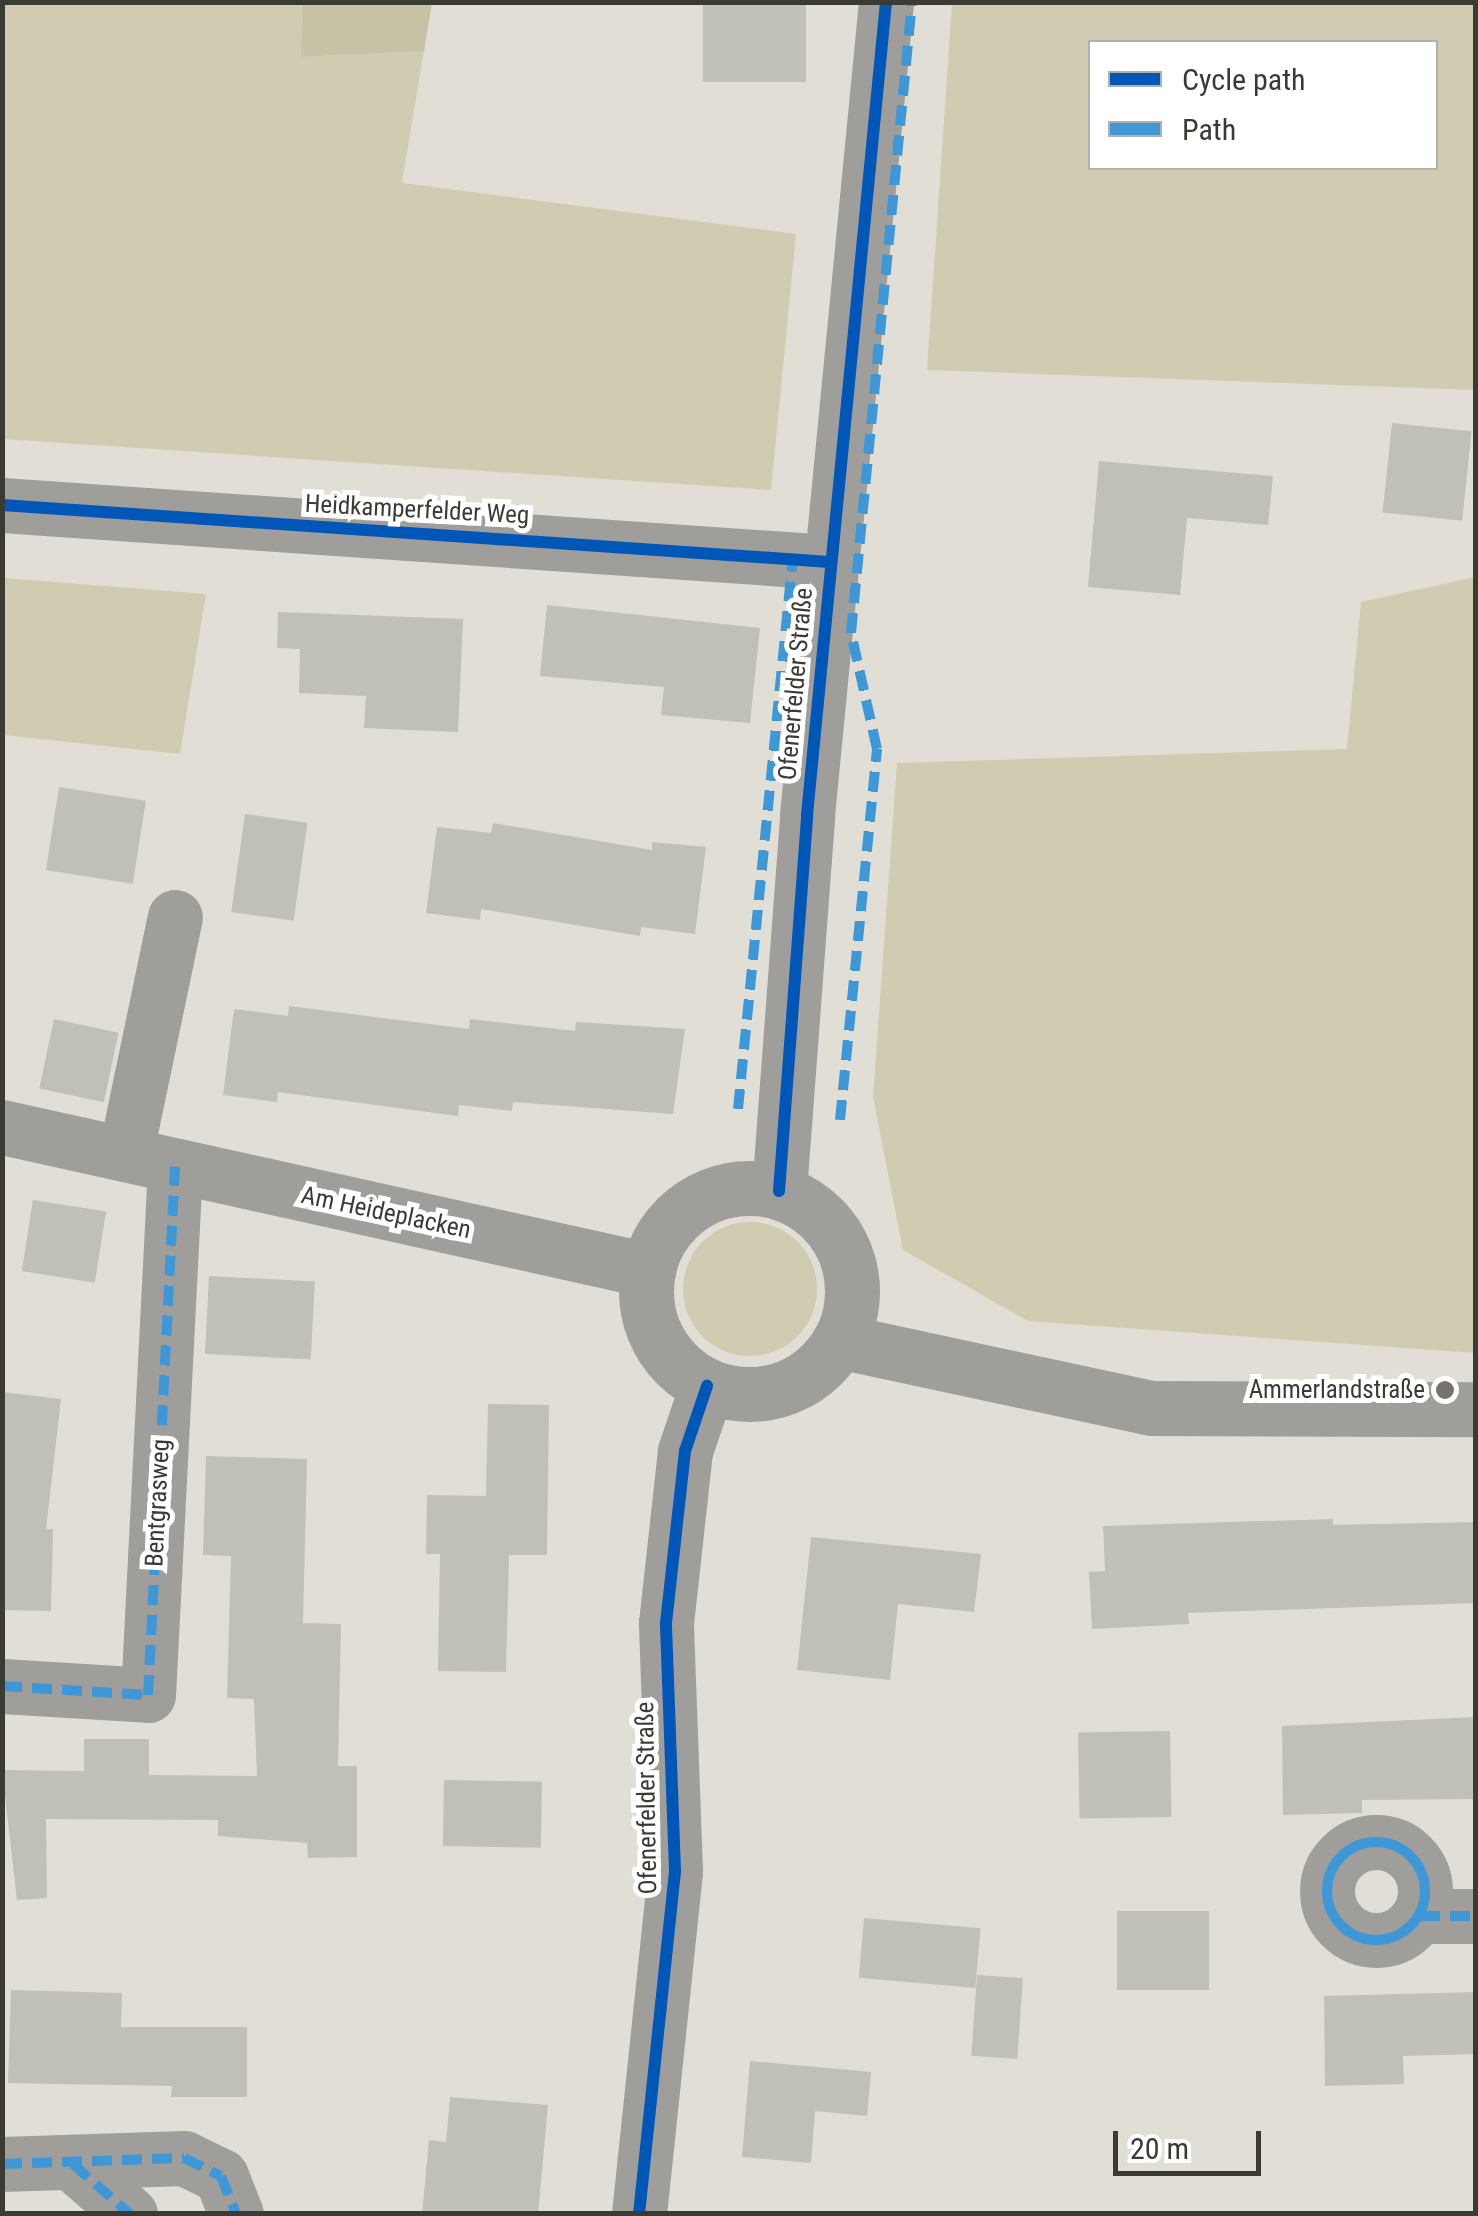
<!DOCTYPE html>
<html>
<head>
<meta charset="utf-8">
<style>
	body { margin:0 }
	#map { position:relative; width:1478px; height:2216px; overflow:hidden; background:#e0ded5; font-family:"Roboto Condensed",sans-serif }
	div>[style] { position:absolute }
	.green>* { inset:0; background:#d1ccb1 }
	.round { border-radius:50% }
	.forest>* { inset:0; background:#c7c2a6 }
	.building>* { inset:0; background:#c1c0b8; transform-origin:0 0 }
	.minor>* { height:55px; margin:-27.5px; padding:0 27.5px; transform-origin:27.5px; border-radius:27.5px; background:#9f9e9a }
	.minor>.ring { margin:-27.5px; padding:0; box-sizing:content-box; background:none; border:55px solid #9f9e9a; border-radius:50% }
	.quiet>* { height:10px; margin-top:-5px; transform-origin:0; background:repeating-linear-gradient(90deg,#3e98d8 0 20px,transparent 0 30px) }
	.quiet>.ring { margin:-5px; padding:0; box-sizing:content-box; background:none; border:10px solid #3e98d8; border-radius:50% }
	.cycleway>* { height:12px; margin:-6px; padding:0 6px; transform-origin:6px; border-radius:6px; background:#0057b8 }
	.dots>* { width:28px; height:28px; translate:-50% -50%; box-sizing:border-box; border:5px solid #fff; border-radius:50% }
	span { translate:-50% -50%; white-space:nowrap; text-align:center; line-height:1.15; -webkit-text-stroke:10px #fff; paint-order:stroke }
	.street-label { font-size:25px; color:#3b3a33 }
	.poi-label { font-size:25px; color:#3b3a33 }
	.right { translate:-100% -50%; text-align:right }
	.frame { position:absolute; inset:0; border:5px solid #3b3a33; pointer-events:none }
	.legend { position:absolute; left:1088px; top:40px; width:350px; height:130px; box-sizing:border-box; background:#fff; border:2px solid #b1b0ad; margin:0; padding:12px 18px; list-style:none; font-size:30px; color:#3b3a33 }
	.legend li { display:flex; align-items:center; gap:20px; height:50px }
	.legend b { width:50px; border:2px solid #b1b0ad }
	.scale { position:absolute; left:1113px; top:2131px; width:148px; height:45px; box-sizing:border-box; border:5px solid #3b3a33; border-top:0; padding-left:12px; font-size:30px; line-height:35px; white-space:nowrap; color:#3b3a33; -webkit-text-stroke:8px #fff; paint-order:stroke }
</style>
</head>
<body>
<div id="map">
	<div class="green">
		<div style="clip-path:polygon(2px 3px,303px 3px,302px 57px,424px 51px,402px 183px,796px 234px,771px 490px,3px 439px)"></div>
		<div style="clip-path:polygon(evenodd,952px 3px,1475px 3px,1475px 390px,927px 370px,952px 3px,1090px 42px,1436px 42px,1436px 168px,1090px 168px,1090px 42px)"></div>
		<div style="clip-path:polygon(1475px 577px,1475px 1353px,1028px 1321px,903px 1250px,873px 1097px,897px 763px,1347px 749px,1361px 602px)"></div>
		<div style="clip-path:polygon(3px 578px,206px 594px,180px 754px,3px 735px)"></div>
		<div class="round" style="left:683px;top:1222px;width:134px;height:134px"></div>
	</div>
	<div class="forest">
		<div style="clip-path:polygon(303px 3px,432px 3px,424px 51px,301px 57px)"></div>
	</div>
	<div class="building">
		<div style="left:703px;top:2px;width:103px;height:80px"></div>
		<div style="left:1392px;top:423px;width:80px;height:90px;rotate:6deg"></div>
		<div style="clip-path:polygon(1099px 461px,1273px 476px,1268px 525px,1187px 518px,1180px 595px,1088px 587px)"></div>
		<div style="clip-path:polygon(547px 605px,760px 628px,750px 723px,661px 715px,664px 687px,540px 676px)"></div>
		<div style="clip-path:polygon(278px 612px,463px 619px,458px 732px,364px 728px,366px 696px,299px 693px,300px 649px,277px 648px)"></div>
		<div style="left:59px;top:787px;width:88px;height:84px;rotate:9deg"></div>
		<div style="left:245px;top:814px;width:63px;height:99px;rotate:8deg"></div>
		<div style="clip-path:polygon(493px 823px,652px 850px,652px 842px,706px 847px,695px 934px,641px 927px,640px 936px,481px 909px,480px 920px,426px 913px,437px 827px,491px 833px)"></div>
		<div style="clip-path:polygon(289px 1006px,469px 1029px,470px 1019px,575px 1031px,576px 1022px,685px 1029px,673px 1114px,513px 1102px,512px 1111px,459px 1105px,458px 1116px,278px 1092px,277px 1102px,223px 1095px,234px 1009px,288px 1016px)"></div>
		<div style="left:54px;top:1019px;width:66px;height:71px;rotate:12deg"></div>
		<div style="left:33px;top:1200px;width:74px;height:72px;rotate:9deg"></div>
		<div style="left:209px;top:1276px;width:106px;height:78px;rotate:3deg"></div>
		<div style="clip-path:polygon(2px 1392px,61px 1399px,46px 1529px,53px 1529px,51px 1611px,2px 1610px)"></div>
		<div style="clip-path:polygon(488px 1404px,549px 1405px,547px 1555px,509px 1555px,506px 1672px,438px 1671px,440px 1554px,426px 1554px,427px 1495px,486px 1496px)"></div>
		<div style="clip-path:polygon(206px 1456px,307px 1459px,303px 1623px,341px 1624px,338px 1766px,357px 1766px,357px 1857px,308px 1858px,307px 1843px,218px 1836px,218px 1820px,46px 1819px,47px 1898px,17px 1900px,2px 1770px,84px 1771px,84px 1739px,149px 1739px,149px 1775px,257px 1776px,254px 1699px,227px 1698px,231px 1556px,203px 1555px)"></div>
		<div style="clip-path:polygon(1333px 1519px,1333px 1525px,1476px 1522px,1476px 1603px,1188px 1613px,1189px 1624px,1092px 1629px,1089px 1572px,1105px 1571px,1103px 1526px)"></div>
		<div style="clip-path:polygon(811px 1537px,981px 1554px,974px 1612px,898px 1604px,890px 1680px,797px 1670px)"></div>
		<div style="clip-path:polygon(1476px 1717px,1476px 1799px,1362px 1800px,1362px 1813px,1283px 1815px,1282px 1726px)"></div>
		<div style="left:1170px;top:1731px;width:86px;height:92px;rotate:89deg"></div>
		<div style="left:444px;top:1780px;width:98px;height:66px;rotate:1deg"></div>
		<div style="left:1117px;top:1911px;width:92px;height:79px"></div>
		<div style="left:864px;top:1918px;width:117px;height:60px;rotate:5deg"></div>
		<div style="left:977px;top:1975px;width:46px;height:81px;rotate:4deg"></div>
		<div style="clip-path:polygon(11px 1990px,122px 1993px,121px 2027px,247px 2027px,247px 2097px,171px 2097px,172px 2086px,8px 2083px)"></div>
		<div style="clip-path:polygon(1476px 1992px,1476px 2054px,1403px 2056px,1404px 2084px,1325px 2086px,1324px 1996px)"></div>
		<div style="clip-path:polygon(750px 2061px,871px 2072px,867px 2116px,815px 2111px,811px 2163px,742px 2157px)"></div>
		<div style="clip-path:polygon(450px 2097px,548px 2105px,538px 2214px,422px 2214px,429px 2140px,446px 2142px)"></div>
	</div>
	<div class="minor">
		<div style="left:2px;top:505px;width:829px;rotate:3.94deg"></div>
		<div style="left:2px;top:1127px;width:662px;rotate:12.48deg"></div>
		<div style="left:126px;top:1151px;width:239px;rotate:-78.2deg"></div>
		<div class="ring" style="left:646px;top:1188px;width:151px;height:151px"></div>
		<div style="left:779px;top:1191px;width:377px;rotate:-85.7deg"></div>
		<div style="left:807px;top:815px;width:817px;rotate:-84.45deg"></div>
		<div style="left:839px;top:1341px;width:320px;rotate:12.1deg"></div>
		<div style="left:1152px;top:1408px;width:324px;rotate:0.2deg"></div>
		<div style="left:2px;top:1686px;width:146px;rotate:3.5deg"></div>
		<div style="left:148px;top:1695px;width:529px;rotate:-87.07deg"></div>
		<div class="ring" style="left:1327px;top:1842px;width:43px;height:43px"></div>
		<div style="left:1420px;top:1916px;width:56px"></div>
		<div style="left:2px;top:2164px;width:182px;rotate:-1.9deg"></div>
		<div style="left:184px;top:2158px;width:41px;rotate:25.9deg"></div>
		<div style="left:221px;top:2176px;width:41px;rotate:68.5deg"></div>
		<div style="left:73px;top:2164px;width:76px;rotate:41.3deg"></div>
		<div style="left:639px;top:2214px;width:345px;rotate:-84deg"></div>
		<div style="left:675px;top:1871px;width:248px;rotate:-92.1deg"></div>
		<div style="left:666px;top:1623px;width:173px;rotate:-83.7deg"></div>
		<div style="left:685px;top:1451px;width:69px;rotate:-71.3deg"></div>
	</div>
	<div class="quiet">
		<div style="left:738px;top:1109px;width:556px;rotate:-84.32deg"></div>
		<div style="left:840px;top:1120px;width:373px;rotate:-84.3deg"></div>
		<div style="left:877px;top:749px;width:119px;rotate:-102.6deg"></div>
		<div style="left:851px;top:633px;width:634px;rotate:-84.48deg"></div>
		<div style="left:2px;top:1686px;width:146px;rotate:3.5deg"></div>
		<div style="left:148px;top:1695px;width:529px;rotate:-87.07deg"></div>
		<div class="ring" style="left:1327px;top:1842px;width:88px;height:88px"></div>
		<div style="left:1420px;top:1916px;width:56px"></div>
		<div style="left:2px;top:2164px;width:182px;rotate:-1.9deg"></div>
		<div style="left:184px;top:2158px;width:41px;rotate:25.9deg"></div>
		<div style="left:221px;top:2176px;width:41px;rotate:68.5deg"></div>
		<div style="left:73px;top:2164px;width:76px;rotate:41.3deg"></div>
	</div>
	<div class="cycleway">
		<div style="left:2px;top:505px;width:829px;rotate:3.94deg"></div>
		<div style="left:779px;top:1191px;width:377px;rotate:-85.7deg"></div>
		<div style="left:807px;top:815px;width:817px;rotate:-84.45deg"></div>
		<div style="left:639px;top:2214px;width:345px;rotate:-84deg"></div>
		<div style="left:675px;top:1871px;width:248px;rotate:-92.1deg"></div>
		<div style="left:666px;top:1623px;width:173px;rotate:-83.7deg"></div>
		<div style="left:685px;top:1451px;width:69px;rotate:-71.3deg"></div>
	</div>
	<div class="dots">
		<div style="left:1445px;top:1390px;background:#75736c"></div>
	</div>
	<div class="street-label">
		<span style="left:417px;top:510px;rotate:3deg">Heidkamperfelder Weg</span>
		<span style="left:796px;top:684px;rotate:-85deg">Ofenerfelder Straße</span>
		<span style="left:386px;top:1213px;rotate:12deg">Am Heideplacken</span>
		<span style="left:158px;top:1503px;rotate:-87deg">Bentgrasweg</span>
		<span style="left:647px;top:1798px;rotate:-91deg">Ofenerfelder Straße</span>
	</div>
	<div class="poi-label">
		<span class="right" style="left:1425px;top:1390px">Ammerlandstraße</span>
	</div>
	<div class="frame"></div>
	<ul class="legend">
	<li><b style="height:12px;background:#0057b8"></b>Cycle path</li>
	<li><b style="height:12px;background:#3e98d8"></b>Path</li>
	</ul>
	<div class="scale">20 m</div>
</div>
</body>
</html>
